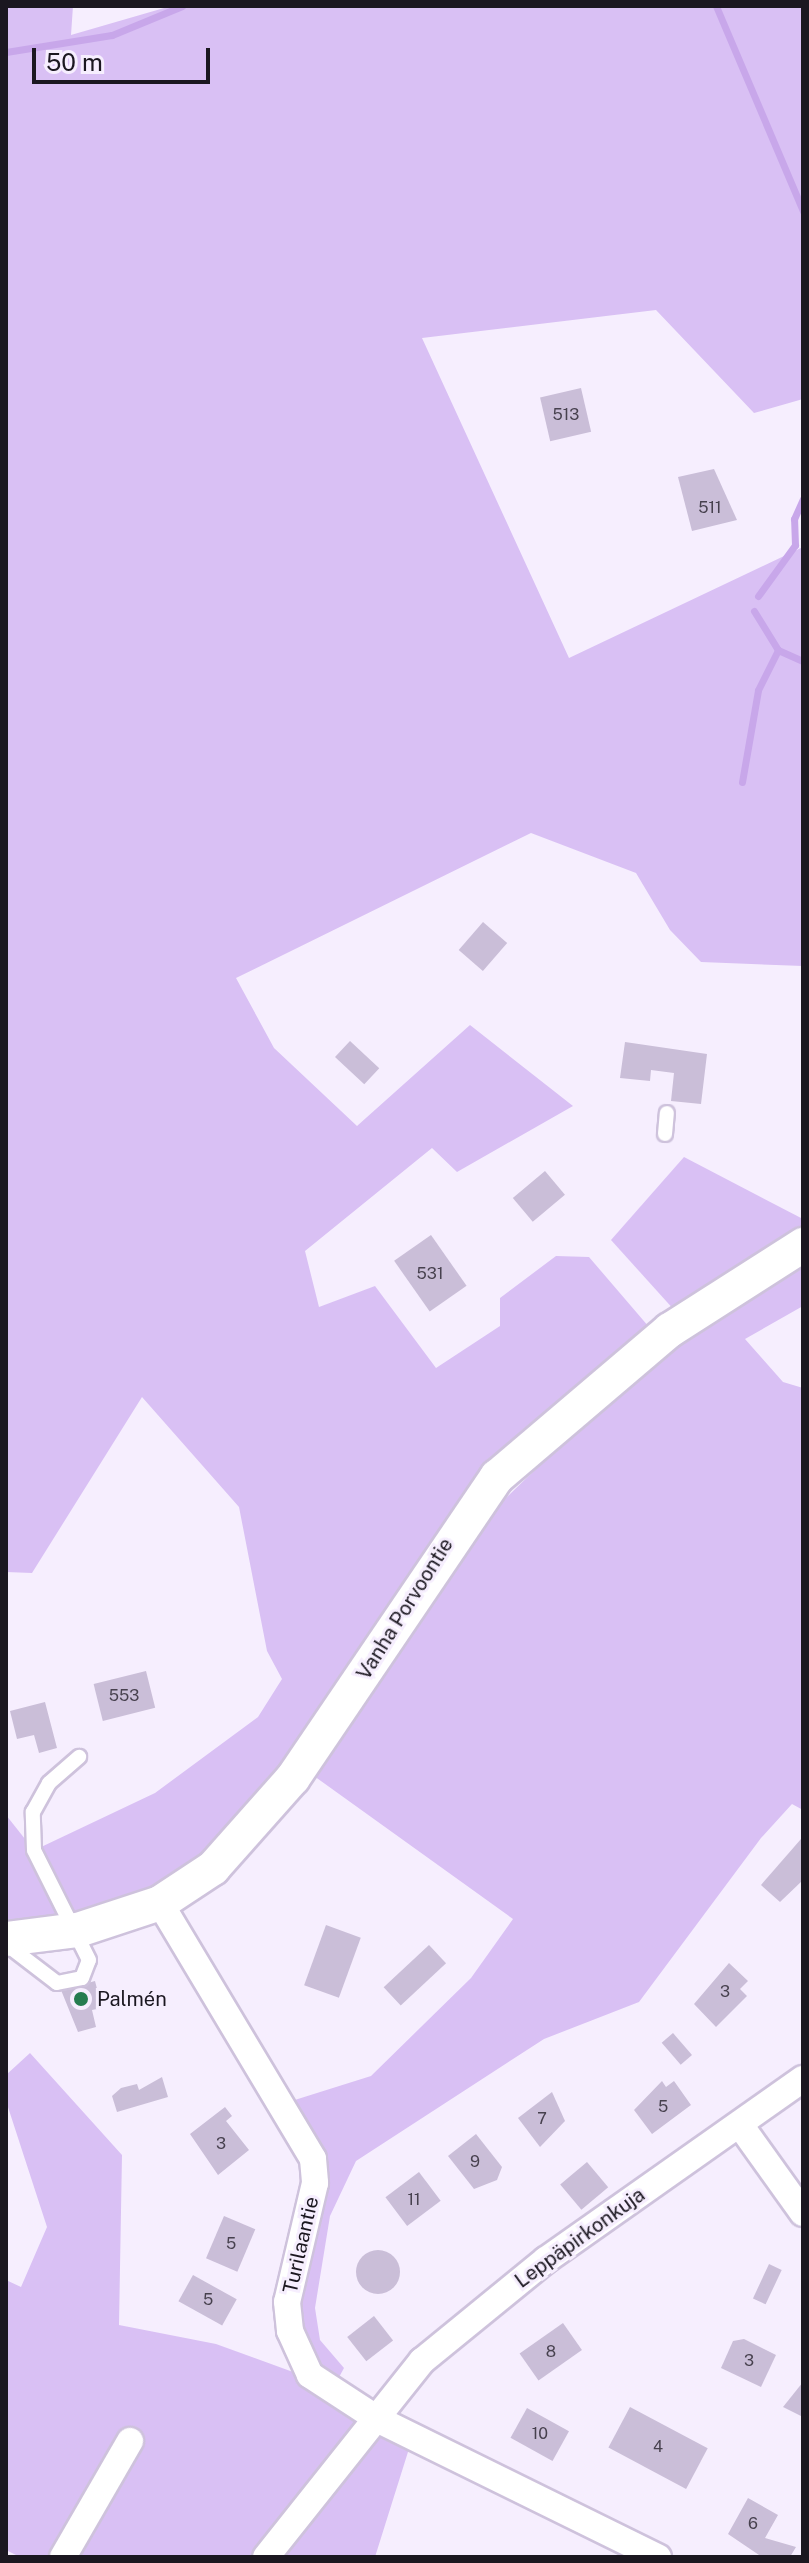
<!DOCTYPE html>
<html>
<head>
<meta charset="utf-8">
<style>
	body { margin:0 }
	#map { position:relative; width:809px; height:2563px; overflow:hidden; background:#f6eefe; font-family:"Public Sans",sans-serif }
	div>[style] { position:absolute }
	.green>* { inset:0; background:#d9c0f4 }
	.stream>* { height:7px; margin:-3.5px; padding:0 3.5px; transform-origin:3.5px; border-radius:3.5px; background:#c8a7ea }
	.building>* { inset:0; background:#cabed8; transform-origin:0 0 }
	.round { border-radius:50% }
	.roads { filter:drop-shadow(2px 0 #cec2dc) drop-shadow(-2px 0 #cec2dc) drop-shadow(0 2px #cec2dc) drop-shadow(0 -2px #cec2dc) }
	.service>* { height:14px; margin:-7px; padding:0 7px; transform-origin:7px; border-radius:7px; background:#fff }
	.minor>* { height:26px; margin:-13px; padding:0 13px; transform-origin:13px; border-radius:13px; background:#fff }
	.tertiary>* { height:34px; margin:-17px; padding:0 17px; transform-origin:17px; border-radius:17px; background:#fff }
	.dots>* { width:22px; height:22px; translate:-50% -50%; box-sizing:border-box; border:4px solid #f6eefe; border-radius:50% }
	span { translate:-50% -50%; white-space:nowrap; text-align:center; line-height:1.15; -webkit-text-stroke:6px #f6eefe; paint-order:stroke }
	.number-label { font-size:16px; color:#47414e }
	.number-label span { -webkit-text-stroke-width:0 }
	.street-label { font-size:20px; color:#1b1720 }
	.poi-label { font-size:20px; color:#1b1720 }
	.left { translate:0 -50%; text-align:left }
	.frame { position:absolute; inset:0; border:8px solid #1b1720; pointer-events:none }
	.scale { position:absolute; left:32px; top:48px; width:178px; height:36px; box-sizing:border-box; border:4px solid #1b1720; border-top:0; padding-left:10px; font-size:24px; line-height:28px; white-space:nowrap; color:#1b1720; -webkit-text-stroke:6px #f6eefe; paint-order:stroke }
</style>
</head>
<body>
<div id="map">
	<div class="green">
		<div style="clip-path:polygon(6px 6px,73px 6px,71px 35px,171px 6px,803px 6px,803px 399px,754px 413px,656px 310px,422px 338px,569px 658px,803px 547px,803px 966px,701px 962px,670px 930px,636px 873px,531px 833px,236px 978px,274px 1048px,357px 1126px,470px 1025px,573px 1106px,457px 1172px,432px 1148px,305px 1251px,319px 1307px,375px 1286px,436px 1368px,500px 1326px,500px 1298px,556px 1256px,589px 1257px,649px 1327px,521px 1431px,460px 1503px,279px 1782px,175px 1881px,73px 1915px,39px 1848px,155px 1793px,258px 1717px,282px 1679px,267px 1651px,239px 1507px,142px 1397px,32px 1573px,6px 1572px)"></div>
		<div style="clip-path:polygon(684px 1157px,803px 1219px,803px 1227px,676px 1312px,611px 1240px)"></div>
		<div style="clip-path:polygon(803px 1260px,803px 1306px,745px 1339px,783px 1382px,803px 1388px,803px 1810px,792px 1804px,761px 1838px,639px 2002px,544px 2039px,356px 2161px,330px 2216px,315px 2308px,320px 2340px,344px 2368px,331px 2392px,413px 2436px,375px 2557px,20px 2557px,6px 2550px,6px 2280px,21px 2287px,47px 2227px,6px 2101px,6px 2075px,30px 2053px,122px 2155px,119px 2325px,216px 2344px,293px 2372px,276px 2334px,283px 2271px,315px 2183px,282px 2104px,371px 2076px,471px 1978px,513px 1919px,314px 1776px,478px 1525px,642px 1366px)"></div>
		<div style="clip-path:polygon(6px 1815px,25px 1839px,59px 1918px,6px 1923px)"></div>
	</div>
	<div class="stream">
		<div style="left:716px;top:6px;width:223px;rotate:67deg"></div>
		<div style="left:6px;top:52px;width:107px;rotate:-9.1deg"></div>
		<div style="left:112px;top:35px;width:76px;rotate:-22.5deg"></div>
		<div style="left:758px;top:596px;width:63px;rotate:-54deg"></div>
		<div style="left:795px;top:545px;width:26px;rotate:-92deg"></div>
		<div style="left:794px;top:519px;width:22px;rotate:-66deg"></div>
		<div style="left:754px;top:611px;width:46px;rotate:58.4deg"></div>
		<div style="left:778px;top:650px;width:27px;rotate:24deg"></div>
		<div style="left:742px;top:782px;width:93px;rotate:-80.1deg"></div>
		<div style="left:758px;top:690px;width:45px;rotate:-63.4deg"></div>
	</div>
	<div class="building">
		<div style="left:581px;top:388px;width:45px;height:42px;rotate:77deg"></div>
		<div style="clip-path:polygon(714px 469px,737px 520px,692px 531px,678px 477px)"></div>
		<div style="left:483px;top:922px;width:32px;height:37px;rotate:41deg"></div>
		<div style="left:350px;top:1041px;width:40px;height:22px;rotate:43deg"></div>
		<div style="clip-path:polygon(625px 1042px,707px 1054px,701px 1104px,671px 1101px,674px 1073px,651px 1070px,650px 1081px,620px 1078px)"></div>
		<div style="left:545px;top:1171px;width:31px;height:42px;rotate:50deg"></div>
		<div style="left:431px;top:1235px;width:62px;height:45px;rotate:55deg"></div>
		<div style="left:146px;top:1671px;width:38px;height:54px;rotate:76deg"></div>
		<div style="clip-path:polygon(45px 1702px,57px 1748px,39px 1753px,34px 1735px,17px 1739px,10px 1711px)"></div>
		<div style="clip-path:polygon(801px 1839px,803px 1880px,780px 1902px,761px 1885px)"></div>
		<div style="left:326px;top:1925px;width:37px;height:64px;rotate:20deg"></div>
		<div style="left:429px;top:1945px;width:25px;height:62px;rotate:47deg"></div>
		<div style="clip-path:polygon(729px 1963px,748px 1981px,740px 1989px,747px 1996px,716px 2027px,694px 2004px)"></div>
		<div style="clip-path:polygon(95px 1981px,102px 2008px,92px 2010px,96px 2027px,78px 2032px,61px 1990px)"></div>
		<div style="left:673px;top:2033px;width:29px;height:15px;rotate:49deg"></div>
		<div style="clip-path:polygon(162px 2077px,168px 2097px,117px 2112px,112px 2096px,121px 2088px,137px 2084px,139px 2090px)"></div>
		<div style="clip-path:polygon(662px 2081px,666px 2087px,674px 2081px,691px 2105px,652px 2134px,634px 2110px)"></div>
		<div style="clip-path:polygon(552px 2092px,565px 2121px,540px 2147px,518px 2118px)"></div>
		<div style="clip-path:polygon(225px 2107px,232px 2116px,226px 2121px,249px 2150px,218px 2175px,190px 2134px)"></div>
		<div style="clip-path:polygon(476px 2134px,502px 2167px,497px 2180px,474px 2189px,448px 2156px)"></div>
		<div style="left:587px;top:2162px;width:33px;height:35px;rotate:50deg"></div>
		<div style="left:419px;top:2172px;width:36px;height:42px;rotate:53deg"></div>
		<div style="left:224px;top:2216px;width:34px;height:46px;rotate:23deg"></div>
		<div class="round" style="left:356px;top:2250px;width:44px;height:44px"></div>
		<div style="left:769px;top:2264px;width:14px;height:38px;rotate:25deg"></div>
		<div style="left:193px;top:2275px;width:50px;height:30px;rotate:29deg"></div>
		<div style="left:374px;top:2316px;width:31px;height:34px;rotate:52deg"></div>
		<div style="left:563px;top:2323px;width:33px;height:53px;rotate:55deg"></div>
		<div style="clip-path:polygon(744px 2339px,776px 2355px,761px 2387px,721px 2368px,733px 2341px)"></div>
		<div style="clip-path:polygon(803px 2382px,803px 2417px,783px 2407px)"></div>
		<div style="left:630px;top:2407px;width:88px;height:46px;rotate:28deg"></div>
		<div style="left:527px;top:2408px;width:48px;height:34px;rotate:29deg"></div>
		<div style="clip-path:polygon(748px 2498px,778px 2515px,765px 2538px,796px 2547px,790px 2557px,762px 2557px,728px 2534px)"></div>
	</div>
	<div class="roads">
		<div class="service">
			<div style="left:665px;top:1134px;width:21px;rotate:-85deg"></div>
			<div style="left:6px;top:1944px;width:64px;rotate:37.4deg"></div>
			<div style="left:57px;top:1983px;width:25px;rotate:-11deg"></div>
			<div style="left:82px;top:1978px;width:19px;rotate:-69deg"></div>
			<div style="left:89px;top:1960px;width:123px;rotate:-116.6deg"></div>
			<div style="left:34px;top:1850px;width:38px;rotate:-92deg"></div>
			<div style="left:33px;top:1812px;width:33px;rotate:-61deg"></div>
			<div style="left:49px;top:1783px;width:40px;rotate:-41deg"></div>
		</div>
		<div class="minor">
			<div style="left:160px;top:1903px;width:298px;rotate:59.1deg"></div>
			<div style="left:313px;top:2159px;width:24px;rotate:85deg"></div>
			<div style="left:315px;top:2183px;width:122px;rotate:103.2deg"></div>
			<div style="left:287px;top:2302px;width:29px;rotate:84deg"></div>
			<div style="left:290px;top:2331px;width:48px;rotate:65.6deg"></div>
			<div style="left:310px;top:2375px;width:82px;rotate:33.1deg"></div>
			<div style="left:379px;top:2420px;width:311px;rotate:26.2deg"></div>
			<div style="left:740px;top:2125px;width:108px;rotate:54.4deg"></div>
			<div style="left:63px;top:2557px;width:134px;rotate:-60deg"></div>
			<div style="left:266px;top:2557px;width:251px;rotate:-51.5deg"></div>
			<div style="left:422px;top:2361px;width:160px;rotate:-39.2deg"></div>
			<div style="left:546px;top:2260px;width:314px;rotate:-35.2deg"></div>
		</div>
		<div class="tertiary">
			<div style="left:6px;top:1939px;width:73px;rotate:-7.1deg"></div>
			<div style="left:78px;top:1930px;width:86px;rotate:-18.2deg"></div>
			<div style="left:160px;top:1903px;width:64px;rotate:-33.4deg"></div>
			<div style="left:213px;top:1868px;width:120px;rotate:-48.4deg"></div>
			<div style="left:293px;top:1778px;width:364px;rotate:-55.9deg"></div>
			<div style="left:497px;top:1477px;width:227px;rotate:-40.4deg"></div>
			<div style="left:670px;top:1330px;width:158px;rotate:-32.6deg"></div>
		</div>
	</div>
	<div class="dots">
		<div style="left:81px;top:1999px;background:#267c50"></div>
	</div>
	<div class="number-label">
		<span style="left:566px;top:415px">513</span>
		<span style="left:710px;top:508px">511</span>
		<span style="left:430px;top:1274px">531</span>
		<span style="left:124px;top:1696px">553</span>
		<span style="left:725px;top:1992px">3</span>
		<span style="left:663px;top:2107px">5</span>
		<span style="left:542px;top:2119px">7</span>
		<span style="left:221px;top:2144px">3</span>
		<span style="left:475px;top:2162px">9</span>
		<span style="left:414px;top:2200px">11</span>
		<span style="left:231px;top:2244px">5</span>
		<span style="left:208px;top:2300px">5</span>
		<span style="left:551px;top:2352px">8</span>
		<span style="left:749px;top:2361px">3</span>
		<span style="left:540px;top:2434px">10</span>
		<span style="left:658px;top:2447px">4</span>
		<span style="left:753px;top:2524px">6</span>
	</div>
	<div class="street-label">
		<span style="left:405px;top:1609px;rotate:-58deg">Vanha Porvoontie</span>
		<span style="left:580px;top:2238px;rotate:-36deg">Leppäpirkonkuja</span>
		<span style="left:301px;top:2245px;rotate:-77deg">Turilaantie</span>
	</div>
	<div class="poi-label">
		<span class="left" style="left:97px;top:1999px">Palmén</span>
	</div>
	<div class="frame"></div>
	<div class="scale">50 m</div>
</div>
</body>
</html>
